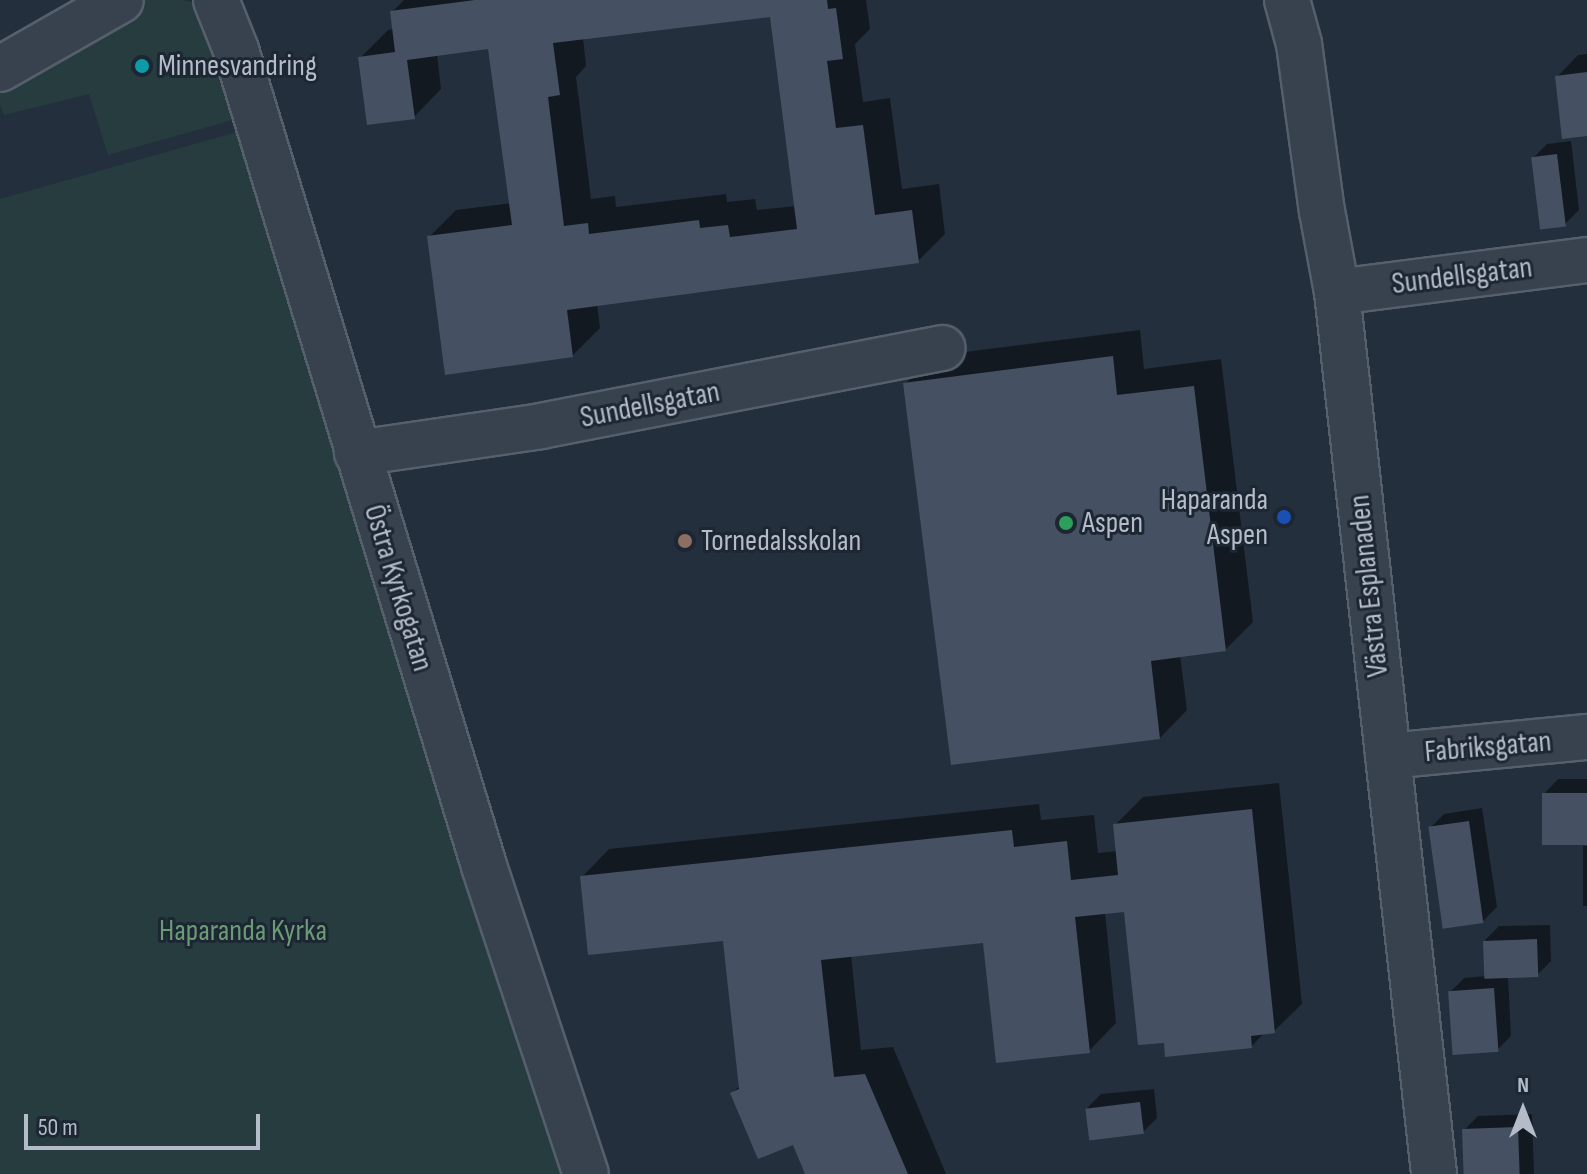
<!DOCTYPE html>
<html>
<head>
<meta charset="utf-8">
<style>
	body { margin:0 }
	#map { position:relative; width:1587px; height:1174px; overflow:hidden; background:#242f3e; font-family:"Sofia Sans Condensed",sans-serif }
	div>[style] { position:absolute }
	.green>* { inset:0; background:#263c3f }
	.shadow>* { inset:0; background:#0007; transform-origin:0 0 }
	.building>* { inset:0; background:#455162; transform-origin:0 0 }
	.roads { filter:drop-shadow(2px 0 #565f6c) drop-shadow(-2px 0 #565f6c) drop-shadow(0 2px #565f6c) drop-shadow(0 -2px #565f6c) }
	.minor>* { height:44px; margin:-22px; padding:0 22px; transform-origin:22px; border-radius:22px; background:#38414e }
	.dots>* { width:22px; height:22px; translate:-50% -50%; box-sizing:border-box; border:4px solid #1d2633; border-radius:50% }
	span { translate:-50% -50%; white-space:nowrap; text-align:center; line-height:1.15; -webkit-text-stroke:6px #1d2633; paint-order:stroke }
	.poi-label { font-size:30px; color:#b4bcc9 }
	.left { translate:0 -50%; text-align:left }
	.right { translate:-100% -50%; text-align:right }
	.street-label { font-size:30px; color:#b4bcc9 }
	.park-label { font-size:30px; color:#6b9a76 }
	.north { position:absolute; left:1483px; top:1070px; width:80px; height:80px; -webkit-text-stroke:6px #1d2633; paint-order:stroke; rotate:0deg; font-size:22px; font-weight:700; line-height:32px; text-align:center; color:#b4bcc9 }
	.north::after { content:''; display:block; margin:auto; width:28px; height:36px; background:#b4bcc9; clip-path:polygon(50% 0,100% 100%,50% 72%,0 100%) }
	.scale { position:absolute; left:24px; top:1114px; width:236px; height:36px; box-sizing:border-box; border:4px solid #b4bcc9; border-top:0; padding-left:10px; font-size:24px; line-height:28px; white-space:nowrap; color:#b4bcc9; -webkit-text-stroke:6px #1d2633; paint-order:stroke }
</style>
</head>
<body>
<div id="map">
	<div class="green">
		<div style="clip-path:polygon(143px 0,182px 0,209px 6px,247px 116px,108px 155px,89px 94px,4px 115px,0 105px,0 73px)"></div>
		<div style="clip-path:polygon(237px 132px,463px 821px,565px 1174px,0 1174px,0 199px)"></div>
	</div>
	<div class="shadow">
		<div style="clip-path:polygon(evenodd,404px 0,866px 0,870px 29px,855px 44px,863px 102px,890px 98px,902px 189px,939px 184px,945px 234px,918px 261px,597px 304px,600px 328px,572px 356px,429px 237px,456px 210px,511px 203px,490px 47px,437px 54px,441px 89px,414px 117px,360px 58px,388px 30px,394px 29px,392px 12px,404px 0,772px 14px,796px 206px,757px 210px,755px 199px,727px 202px,726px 194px,616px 207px,615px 196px,591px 199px,576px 77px,586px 66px,583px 37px,772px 14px)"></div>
		<div style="clip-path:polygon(1587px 54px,1587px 134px,1557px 77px,1578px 55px)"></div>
		<div style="clip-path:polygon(1571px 141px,1579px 210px,1565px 224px,1533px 158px,1547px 144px)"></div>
		<div style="clip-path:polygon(1140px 330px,1144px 369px,1221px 359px,1253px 622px,1226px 649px,1180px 655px,1187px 710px,1160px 738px,905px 384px,933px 356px)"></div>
		<div style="clip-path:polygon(1558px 779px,1587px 779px,1587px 843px,1544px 794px)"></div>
		<div style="clip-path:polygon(1279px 783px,1302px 1004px,1274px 1031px,1265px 1032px,1252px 1046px,1165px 1040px,1126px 909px,1105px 912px,1116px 1023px,1089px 1051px,985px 941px,851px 955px,861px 1050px,893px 1047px,946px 1174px,808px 1174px,794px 1142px,732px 1093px,741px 1085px,725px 938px,582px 877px,609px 849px,1039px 804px,1041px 820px,1094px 815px,1098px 853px,1118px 851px,1115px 825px,1143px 797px)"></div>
		<div style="clip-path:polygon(1482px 808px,1497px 907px,1483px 921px,1430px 828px,1444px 814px)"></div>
		<div style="left:1587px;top:846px;width:60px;height:4px;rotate:90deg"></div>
		<div style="clip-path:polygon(1550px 925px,1551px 961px,1537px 975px,1508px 976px,1511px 1036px,1497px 1050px,1450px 992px,1464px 978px,1486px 976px,1485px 940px,1499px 926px)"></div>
		<div style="clip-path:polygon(1154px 1089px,1157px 1118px,1143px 1132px,1087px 1108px,1101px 1094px)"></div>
		<div style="clip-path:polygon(1532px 1114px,1534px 1174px,1466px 1174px,1464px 1130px,1478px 1116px)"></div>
	</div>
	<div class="building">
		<div style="clip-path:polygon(evenodd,475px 0,827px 0,828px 9px,836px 8px,843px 59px,827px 61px,836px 128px,863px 125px,875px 215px,912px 210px,919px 263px,567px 310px,573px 357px,445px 375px,427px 236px,512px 225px,488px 49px,407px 60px,415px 119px,367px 125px,358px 57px,395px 52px,390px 11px,475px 0,770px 17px,797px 229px,730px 237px,728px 225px,700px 228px,699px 220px,589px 234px,588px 223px,564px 226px,548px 97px,560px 95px,553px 43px,770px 17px)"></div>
		<div style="clip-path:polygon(1587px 72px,1587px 136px,1562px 139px,1555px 76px)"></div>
		<div style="left:1557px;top:154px;width:73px;height:26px;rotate:83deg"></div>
		<div style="clip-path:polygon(1113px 356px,1117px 395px,1194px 386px,1226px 651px,1151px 661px,1160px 739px,951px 765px,903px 383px)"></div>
		<div style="left:1542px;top:793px;width:45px;height:52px"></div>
		<div style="clip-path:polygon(1252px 809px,1275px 1033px,1251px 1036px,1252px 1048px,1165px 1057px,1164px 1043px,1138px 1045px,1124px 912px,1075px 917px,1090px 1053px,996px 1063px,983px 943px,821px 960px,834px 1077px,865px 1074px,908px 1174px,805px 1174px,793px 1145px,758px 1159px,730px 1093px,739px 1089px,723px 941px,588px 955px,580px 876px,1012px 830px,1014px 847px,1067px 841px,1071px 880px,1118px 875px,1113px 824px)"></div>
		<div style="left:1469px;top:821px;width:103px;height:41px;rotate:82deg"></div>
		<div style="left:1537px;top:939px;width:38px;height:54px;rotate:88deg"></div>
		<div style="left:1494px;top:988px;width:64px;height:46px;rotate:86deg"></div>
		<div style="left:1140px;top:1102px;width:32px;height:55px;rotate:83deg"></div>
		<div style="left:1518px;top:1127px;width:47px;height:56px;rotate:88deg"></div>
	</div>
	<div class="roads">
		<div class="minor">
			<div style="left:216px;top:0;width:54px;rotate:68.2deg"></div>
			<div style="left:236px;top:50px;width:853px;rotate:73.09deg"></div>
			<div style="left:484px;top:866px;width:324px;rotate:71.7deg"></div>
			<div style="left:1287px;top:0;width:46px;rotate:74.7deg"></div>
			<div style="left:1299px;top:44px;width:169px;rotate:82.2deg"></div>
			<div style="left:1322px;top:211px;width:82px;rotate:79.5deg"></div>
			<div style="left:1337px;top:292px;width:887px;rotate:83.72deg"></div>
			<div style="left:0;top:69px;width:139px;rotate:-29.7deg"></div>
			<div style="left:1337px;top:292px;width:252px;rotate:-7.3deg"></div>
			<div style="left:357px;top:453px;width:186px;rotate:-8.3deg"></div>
			<div style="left:541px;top:426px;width:409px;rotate:-11deg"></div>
			<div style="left:1388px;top:756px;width:200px;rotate:-5.5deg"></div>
		</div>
	</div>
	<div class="dots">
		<div style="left:142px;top:66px;background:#0f9aa8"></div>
		<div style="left:1284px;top:517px;background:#1a4fb4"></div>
		<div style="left:1066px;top:523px;background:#2e9e5b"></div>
		<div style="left:685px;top:541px;background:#8d6e63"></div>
	</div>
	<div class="poi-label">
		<span class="left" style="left:158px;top:66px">Minnesvandring</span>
		<span class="right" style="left:1268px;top:517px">Haparanda<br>Aspen</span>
		<span class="left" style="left:1082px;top:523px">Aspen</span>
		<span class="left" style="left:701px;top:541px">Tornedalsskolan</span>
	</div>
	<div class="street-label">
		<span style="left:1462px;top:276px;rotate:-7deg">Sundellsgatan</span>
		<span style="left:650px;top:405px;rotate:-11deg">Sundellsgatan</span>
		<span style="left:1369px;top:586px;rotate:-96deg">Västra Esplanaden</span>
		<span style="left:398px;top:588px;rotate:73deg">Östra Kyrkogatan</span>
		<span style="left:1488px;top:747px;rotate:-5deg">Fabriksgatan</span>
	</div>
	<div class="park-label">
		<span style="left:243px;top:931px">Haparanda Kyrka</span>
	</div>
	<div class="north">N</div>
	<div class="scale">50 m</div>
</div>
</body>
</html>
